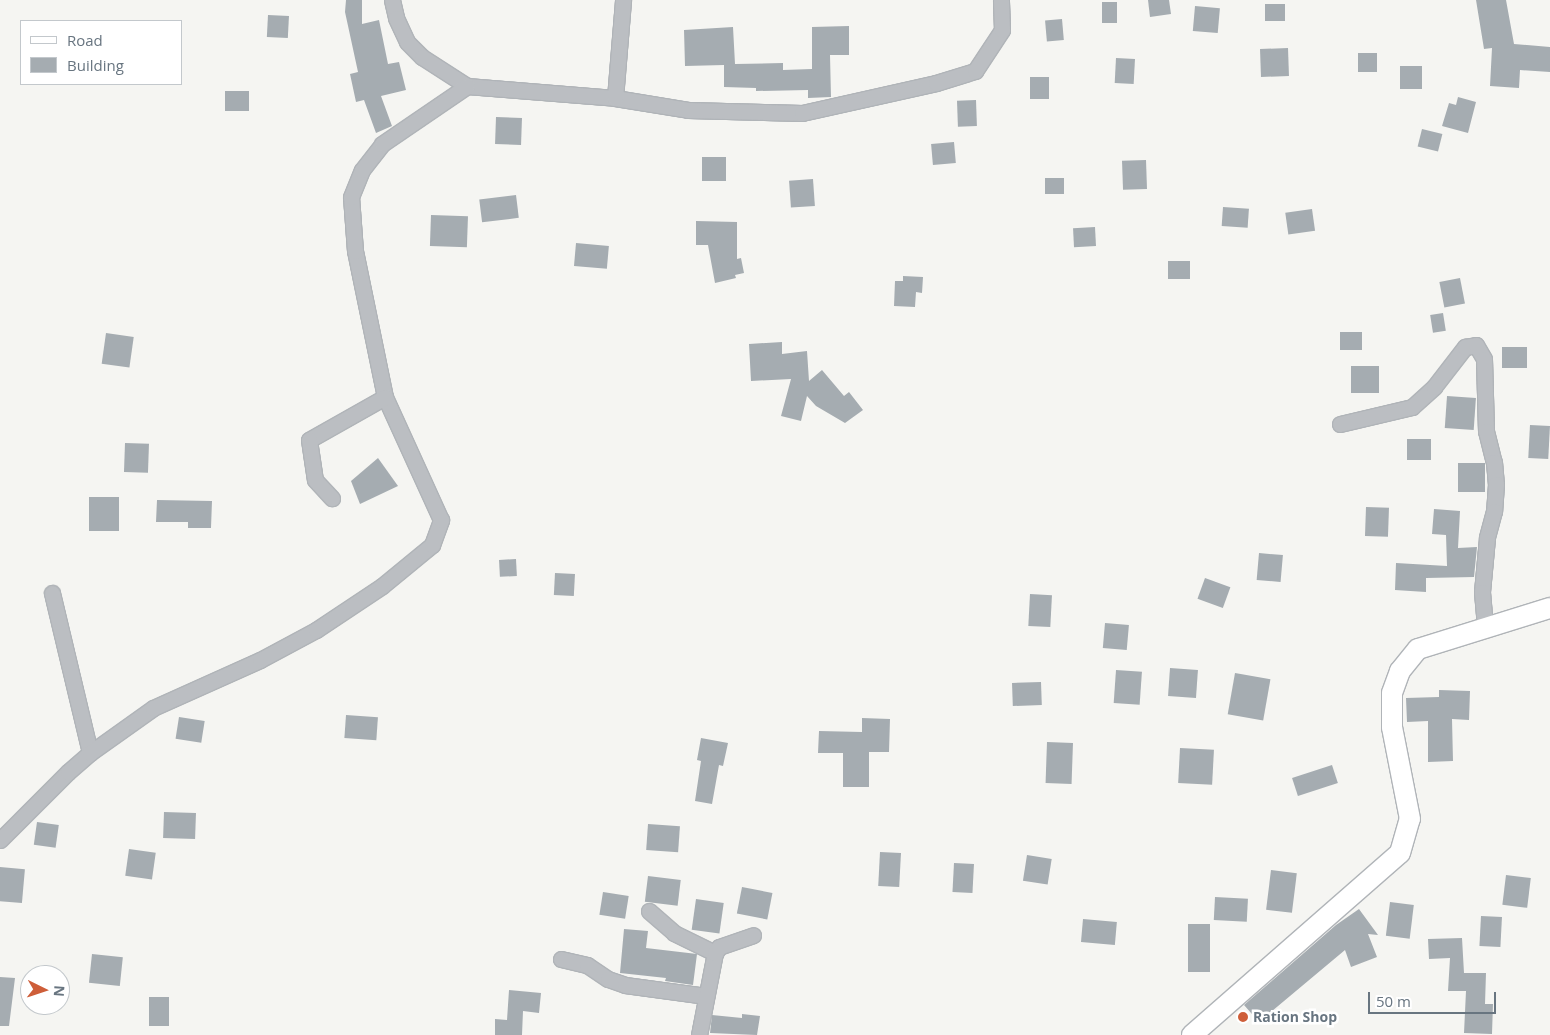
<!DOCTYPE html>
<html>
<head>
<meta charset="utf-8">
<style>
	body { margin:0 }
	#map { position:relative; width:1550px; height:1035px; overflow:hidden; background:#f5f5f2; font-family:"Open Sans",sans-serif }
	div>[style] { position:absolute }
	.building>* { inset:0; background:#a5acb1; transform-origin:0 0 }
	.roads { filter:drop-shadow(1px 0 #b0b4b8) drop-shadow(-1px 0 #b0b4b8) drop-shadow(0 1px #b0b4b8) drop-shadow(0 -1px #b0b4b8) }
	.minor>* { height:15px; margin:-7.5px; padding:0 7.5px; transform-origin:7.5px; border-radius:7.5px; background:#bbbec2 }
	.secondary>* { height:20px; margin:-10px; padding:0 10px; transform-origin:10px; border-radius:10px; background:#fff }
	.dots>* { width:14px; height:14px; translate:-50% -50%; box-sizing:border-box; border:2px solid #fff; border-radius:50% }
	span { translate:-50% -50%; white-space:nowrap; text-align:center; line-height:1.15; -webkit-text-stroke:5px #fff; paint-order:stroke }
	.poi-label { font-size:14px; color:#687580; font-weight:700 }
	.left { translate:0 -50%; text-align:left }
	.legend { position:absolute; left:20px; top:20px; width:162px; height:65px; box-sizing:border-box; background:#fff; border:1px solid #c3c8cc; margin:0; padding:6px 9px; list-style:none; font-size:15px; color:#687580 }
	.legend li { display:flex; align-items:center; gap:10px; height:25px }
	.legend b { width:25px; border:1px solid #c3c8cc }
	.north { position:absolute; left:20px; top:965px; width:50px; height:50px; box-sizing:border-box; background:#fff; border:1px solid #c3c8cc; border-radius:50%; rotate:94deg; font-size:14px; font-weight:700; line-height:20px; text-align:center; color:#687580 }
	.north::after { content:''; display:block; margin:auto; width:18px; height:22px; background:#ce5e39; clip-path:polygon(50% 0,100% 100%,50% 72%,0 100%) }
	.scale { position:absolute; left:1368px; top:992px; width:128px; height:22px; box-sizing:border-box; border:2px solid #687580; border-top:0; padding-left:6px; font-size:15px; line-height:18px; white-space:nowrap; color:#687580; -webkit-text-stroke:4px #fff; paint-order:stroke }
</style>
</head>
<body>
<div id="map">
	<div class="building">
		<div style="clip-path:polygon(346px 0,362px 0,362px 24px,379px 20px,388px 64px,399px 62px,406px 90px,381px 96px,392px 126px,376px 133px,364px 100px,356px 102px,350px 74px,358px 72px,345px 12px)"></div>
		<div style="clip-path:polygon(1148px 0,1169px 0,1171px 14px,1150px 17px)"></div>
		<div style="clip-path:polygon(1476px 0,1506px 0,1514px 44px,1550px 47px,1550px 72px,1520px 70px,1519px 88px,1490px 86px,1492px 48px,1484px 49px)"></div>
		<div style="left:1102px;top:2px;width:15px;height:21px"></div>
		<div style="left:1265px;top:4px;width:20px;height:17px"></div>
		<div style="left:1195px;top:6px;width:25px;height:25px;rotate:5deg"></div>
		<div style="left:268px;top:15px;width:21px;height:22px;rotate:3deg"></div>
		<div style="left:1062px;top:19px;width:21px;height:17px;rotate:85deg"></div>
		<div style="clip-path:polygon(849px 26px,849px 55px,830px 55px,831px 97px,808px 98px,808px 90px,756px 91px,756px 88px,724px 87px,724px 65px,685px 66px,684px 30px,733px 27px,735px 64px,783px 63px,783px 70px,812px 69px,812px 27px)"></div>
		<div style="left:1288px;top:48px;width:28px;height:28px;rotate:88deg"></div>
		<div style="left:1377px;top:53px;width:19px;height:19px;rotate:90deg"></div>
		<div style="left:1116px;top:58px;width:19px;height:25px;rotate:3deg"></div>
		<div style="left:1400px;top:66px;width:22px;height:23px"></div>
		<div style="left:1049px;top:77px;width:22px;height:19px;rotate:90deg"></div>
		<div style="left:225px;top:91px;width:24px;height:20px"></div>
		<div style="clip-path:polygon(1458px 97px,1476px 102px,1468px 133px,1442px 126px,1449px 103px,1456px 105px)"></div>
		<div style="left:976px;top:100px;width:26px;height:19px;rotate:88deg"></div>
		<div style="left:496px;top:117px;width:26px;height:27px;rotate:2deg"></div>
		<div style="left:1422px;top:129px;width:21px;height:18px;rotate:14deg"></div>
		<div style="left:954px;top:142px;width:21px;height:23px;rotate:85deg"></div>
		<div style="left:702px;top:157px;width:24px;height:24px"></div>
		<div style="left:1146px;top:160px;width:29px;height:24px;rotate:88deg"></div>
		<div style="left:1045px;top:178px;width:19px;height:16px"></div>
		<div style="left:813px;top:179px;width:27px;height:24px;rotate:86deg"></div>
		<div style="left:516px;top:195px;width:23px;height:37px;rotate:83deg"></div>
		<div style="left:1223px;top:207px;width:26px;height:19px;rotate:4deg"></div>
		<div style="left:1312px;top:209px;width:22px;height:27px;rotate:82deg"></div>
		<div style="left:431px;top:215px;width:37px;height:31px;rotate:2deg"></div>
		<div style="clip-path:polygon(696px 221px,737px 222px,737px 259px,741px 258px,744px 273px,735px 275px,736px 278px,715px 283px,708px 245px,696px 245px)"></div>
		<div style="left:1095px;top:227px;width:19px;height:22px;rotate:87deg"></div>
		<div style="left:576px;top:243px;width:33px;height:23px;rotate:5deg"></div>
		<div style="left:1168px;top:261px;width:22px;height:18px"></div>
		<div style="clip-path:polygon(903px 276px,923px 277px,922px 293px,916px 292px,915px 307px,894px 306px,895px 281px,903px 281px)"></div>
		<div style="left:1460px;top:278px;width:26px;height:21px;rotate:79deg"></div>
		<div style="left:1443px;top:313px;width:18px;height:13px;rotate:81deg"></div>
		<div style="left:1340px;top:332px;width:22px;height:18px"></div>
		<div style="left:106px;top:333px;width:28px;height:31px;rotate:8deg"></div>
		<div style="clip-path:polygon(782px 342px,782px 354px,807px 351px,809px 381px,822px 370px,844px 396px,849px 392px,863px 410px,845px 423px,816px 406px,807px 396px,801px 421px,781px 416px,791px 379px,751px 381px,749px 344px)"></div>
		<div style="left:1527px;top:347px;width:21px;height:25px;rotate:90deg"></div>
		<div style="left:1351px;top:366px;width:28px;height:27px"></div>
		<div style="left:1447px;top:396px;width:29px;height:32px;rotate:4deg"></div>
		<div style="left:1530px;top:425px;width:20px;height:33px;rotate:3deg"></div>
		<div style="left:1431px;top:439px;width:21px;height:24px;rotate:90deg"></div>
		<div style="left:125px;top:443px;width:24px;height:29px;rotate:2deg"></div>
		<div style="clip-path:polygon(378px 458px,398px 486px,360px 504px,351px 481px)"></div>
		<div style="left:1458px;top:463px;width:27px;height:29px"></div>
		<div style="left:89px;top:497px;width:30px;height:34px"></div>
		<div style="clip-path:polygon(157px 500px,212px 501px,211px 528px,188px 528px,188px 522px,156px 522px)"></div>
		<div style="left:1366px;top:507px;width:23px;height:29px;rotate:2deg"></div>
		<div style="clip-path:polygon(1434px 509px,1460px 511px,1458px 548px,1477px 547px,1474px 577px,1426px 578px,1426px 592px,1395px 590px,1396px 563px,1447px 566px,1446px 535px,1432px 534px)"></div>
		<div style="left:1259px;top:553px;width:24px;height:27px;rotate:5deg"></div>
		<div style="left:516px;top:559px;width:17px;height:17px;rotate:87deg"></div>
		<div style="left:555px;top:573px;width:20px;height:22px;rotate:3deg"></div>
		<div style="left:1205px;top:578px;width:27px;height:22px;rotate:20deg"></div>
		<div style="left:1030px;top:594px;width:22px;height:32px;rotate:3deg"></div>
		<div style="left:1105px;top:623px;width:24px;height:25px;rotate:5deg"></div>
		<div style="left:1170px;top:668px;width:28px;height:28px;rotate:4deg"></div>
		<div style="left:1116px;top:670px;width:26px;height:33px;rotate:4deg"></div>
		<div style="left:1235px;top:673px;width:36px;height:42px;rotate:10deg"></div>
		<div style="left:1041px;top:682px;width:23px;height:29px;rotate:88deg"></div>
		<div style="clip-path:polygon(1439px 690px,1470px 691px,1469px 720px,1452px 719px,1453px 761px,1428px 762px,1428px 721px,1407px 722px,1406px 698px,1439px 697px)"></div>
		<div style="left:346px;top:715px;width:32px;height:23px;rotate:4deg"></div>
		<div style="left:179px;top:717px;width:26px;height:22px;rotate:9deg"></div>
		<div style="clip-path:polygon(862px 718px,890px 719px,889px 752px,869px 752px,869px 787px,843px 787px,843px 753px,818px 753px,819px 731px,862px 732px)"></div>
		<div style="clip-path:polygon(701px 738px,728px 743px,723px 766px,719px 765px,712px 804px,695px 801px,701px 761px,697px 760px)"></div>
		<div style="left:1047px;top:742px;width:26px;height:41px;rotate:2deg"></div>
		<div style="left:1180px;top:748px;width:34px;height:35px;rotate:3deg"></div>
		<div style="left:1332px;top:765px;width:19px;height:42px;rotate:72deg"></div>
		<div style="left:164px;top:812px;width:32px;height:26px;rotate:2deg"></div>
		<div style="left:37px;top:822px;width:22px;height:23px;rotate:8deg"></div>
		<div style="left:648px;top:824px;width:32px;height:26px;rotate:4deg"></div>
		<div style="left:129px;top:849px;width:27px;height:27px;rotate:8deg"></div>
		<div style="left:880px;top:852px;width:21px;height:34px;rotate:3deg"></div>
		<div style="left:1027px;top:855px;width:25px;height:26px;rotate:9deg"></div>
		<div style="left:954px;top:863px;width:20px;height:29px;rotate:3deg"></div>
		<div style="left:0;top:867px;width:25px;height:34px;rotate:5deg"></div>
		<div style="left:1271px;top:870px;width:26px;height:40px;rotate:7deg"></div>
		<div style="left:1506px;top:875px;width:25px;height:30px;rotate:7deg"></div>
		<div style="left:648px;top:876px;width:33px;height:26px;rotate:7deg"></div>
		<div style="left:742px;top:887px;width:31px;height:27px;rotate:11deg"></div>
		<div style="left:603px;top:892px;width:26px;height:23px;rotate:9deg"></div>
		<div style="left:1215px;top:897px;width:33px;height:23px;rotate:3deg"></div>
		<div style="left:696px;top:899px;width:28px;height:31px;rotate:8deg"></div>
		<div style="left:1390px;top:902px;width:24px;height:34px;rotate:7deg"></div>
		<div style="clip-path:polygon(1359px 909px,1378px 935px,1368px 934px,1377px 957px,1351px 967px,1345px 950px,1259px 1022px,1244px 1005px,1336px 925px)"></div>
		<div style="left:1481px;top:916px;width:21px;height:30px;rotate:3deg"></div>
		<div style="left:1083px;top:919px;width:34px;height:23px;rotate:5deg"></div>
		<div style="left:1188px;top:924px;width:22px;height:48px"></div>
		<div style="clip-path:polygon(624px 929px,648px 931px,646px 948px,697px 954px,693px 985px,665px 981px,666px 978px,620px 973px)"></div>
		<div style="clip-path:polygon(1462px 938px,1464px 973px,1486px 973px,1485px 1004px,1493px 1004px,1492px 1034px,1464px 1033px,1466px 991px,1448px 991px,1450px 958px,1429px 959px,1428px 939px)"></div>
		<div style="left:92px;top:954px;width:31px;height:29px;rotate:6deg"></div>
		<div style="clip-path:polygon(0 977px,15px 978px,9px 1026px,0 1026px)"></div>
		<div style="clip-path:polygon(509px 990px,541px 993px,539px 1013px,523px 1011px,522px 1035px,495px 1035px,495px 1019px,507px 1020px)"></div>
		<div style="left:149px;top:997px;width:20px;height:29px"></div>
		<div style="clip-path:polygon(742px 1014px,760px 1016px,757px 1035px,710px 1033px,712px 1015px,742px 1018px)"></div>
	</div>
	<div class="roads">
		<div class="minor">
			<div style="left:392px;top:0;width:18px;rotate:77deg"></div>
			<div style="left:396px;top:18px;width:26px;rotate:65deg"></div>
			<div style="left:407px;top:42px;width:21px;rotate:45deg"></div>
			<div style="left:422px;top:57px;width:54px;rotate:32.8deg"></div>
			<div style="left:467px;top:86px;width:148px;rotate:4.6deg"></div>
			<div style="left:615px;top:98px;width:74px;rotate:9.3deg"></div>
			<div style="left:688px;top:110px;width:114px;rotate:1.5deg"></div>
			<div style="left:802px;top:113px;width:137px;rotate:-12.6deg"></div>
			<div style="left:936px;top:83px;width:41px;rotate:-17.1deg"></div>
			<div style="left:975px;top:71px;width:49px;rotate:-56.6deg"></div>
			<div style="left:1002px;top:30px;width:30px;rotate:-92deg"></div>
			<div style="left:615px;top:98px;width:98px;rotate:-85.3deg"></div>
			<div style="left:385px;top:397px;width:149px;rotate:-101.6deg"></div>
			<div style="left:355px;top:251px;width:54px;rotate:-94.2deg"></div>
			<div style="left:351px;top:197px;width:29px;rotate:-68deg"></div>
			<div style="left:362px;top:170px;width:33px;rotate:-52deg"></div>
			<div style="left:382px;top:144px;width:103px;rotate:-34.3deg"></div>
			<div style="left:1340px;top:424px;width:74px;rotate:-13.3deg"></div>
			<div style="left:1412px;top:407px;width:30px;rotate:-42deg"></div>
			<div style="left:1434px;top:387px;width:51px;rotate:-52.2deg"></div>
			<div style="left:1465px;top:347px;width:11px;rotate:-10deg"></div>
			<div style="left:1476px;top:345px;width:16px;rotate:60deg"></div>
			<div style="left:1484px;top:359px;width:72px;rotate:88.4deg"></div>
			<div style="left:1486px;top:431px;width:32px;rotate:76deg"></div>
			<div style="left:1494px;top:462px;width:22px;rotate:85deg"></div>
			<div style="left:1496px;top:484px;width:27px;rotate:94deg"></div>
			<div style="left:1494px;top:511px;width:28px;rotate:105deg"></div>
			<div style="left:1487px;top:538px;width:54px;rotate:95.3deg"></div>
			<div style="left:1482px;top:592px;width:36px;rotate:85deg"></div>
			<div style="left:52px;top:593px;width:164px;rotate:76.6deg"></div>
			<div style="left:0;top:840px;width:96px;rotate:-45deg"></div>
			<div style="left:68px;top:772px;width:29px;rotate:-41deg"></div>
			<div style="left:90px;top:753px;width:77px;rotate:-35.5deg"></div>
			<div style="left:153px;top:708px;width:117px;rotate:-24.2deg"></div>
			<div style="left:260px;top:660px;width:64px;rotate:-28.2deg"></div>
			<div style="left:316px;top:630px;width:79px;rotate:-33.7deg"></div>
			<div style="left:382px;top:586px;width:65px;rotate:-39.4deg"></div>
			<div style="left:432px;top:545px;width:27px;rotate:-70deg"></div>
			<div style="left:441px;top:520px;width:135px;rotate:-114.5deg"></div>
			<div style="left:385px;top:397px;width:87px;rotate:150.5deg"></div>
			<div style="left:309px;top:440px;width:40px;rotate:81.5deg"></div>
			<div style="left:315px;top:480px;width:25px;rotate:47deg"></div>
			<div style="left:649px;top:911px;width:33px;rotate:41deg"></div>
			<div style="left:674px;top:933px;width:46px;rotate:26deg"></div>
			<div style="left:561px;top:959px;width:27px;rotate:13deg"></div>
			<div style="left:587px;top:965px;width:25px;rotate:34deg"></div>
			<div style="left:608px;top:979px;width:18px;rotate:19deg"></div>
			<div style="left:625px;top:985px;width:82px;rotate:7.7deg"></div>
			<div style="left:699px;top:1035px;width:84px;rotate:-79deg"></div>
			<div style="left:715px;top:953px;width:7px;rotate:-56deg"></div>
			<div style="left:719px;top:947px;width:36px;rotate:-19deg"></div>
		</div>
		<div class="secondary">
			<div style="left:1192px;top:1035px;width:276px;rotate:-41.2deg"></div>
			<div style="left:1400px;top:853px;width:35px;rotate:-74deg"></div>
			<div style="left:1410px;top:819px;width:94px;rotate:-101.1deg"></div>
			<div style="left:1392px;top:727px;width:34px;rotate:-90deg"></div>
			<div style="left:1392px;top:693px;width:23px;rotate:-70deg"></div>
			<div style="left:1400px;top:671px;width:28px;rotate:-51deg"></div>
			<div style="left:1418px;top:649px;width:138px;rotate:-17.3deg"></div>
		</div>
	</div>
	<div class="dots">
		<div style="left:1243px;top:1017px;background:#ce5e39"></div>
	</div>
	<div class="poi-label">
		<span class="left" style="left:1253px;top:1017px">Ration Shop</span>
	</div>
	<ul class="legend">
	<li><b style="height:6px;background:#fff"></b>Road</li>
	<li><b style="height:14px;background:#a5acb1"></b>Building</li>
	</ul>
	<div class="north">N</div>
	<div class="scale">50 m</div>
</div>
</body>
</html>
